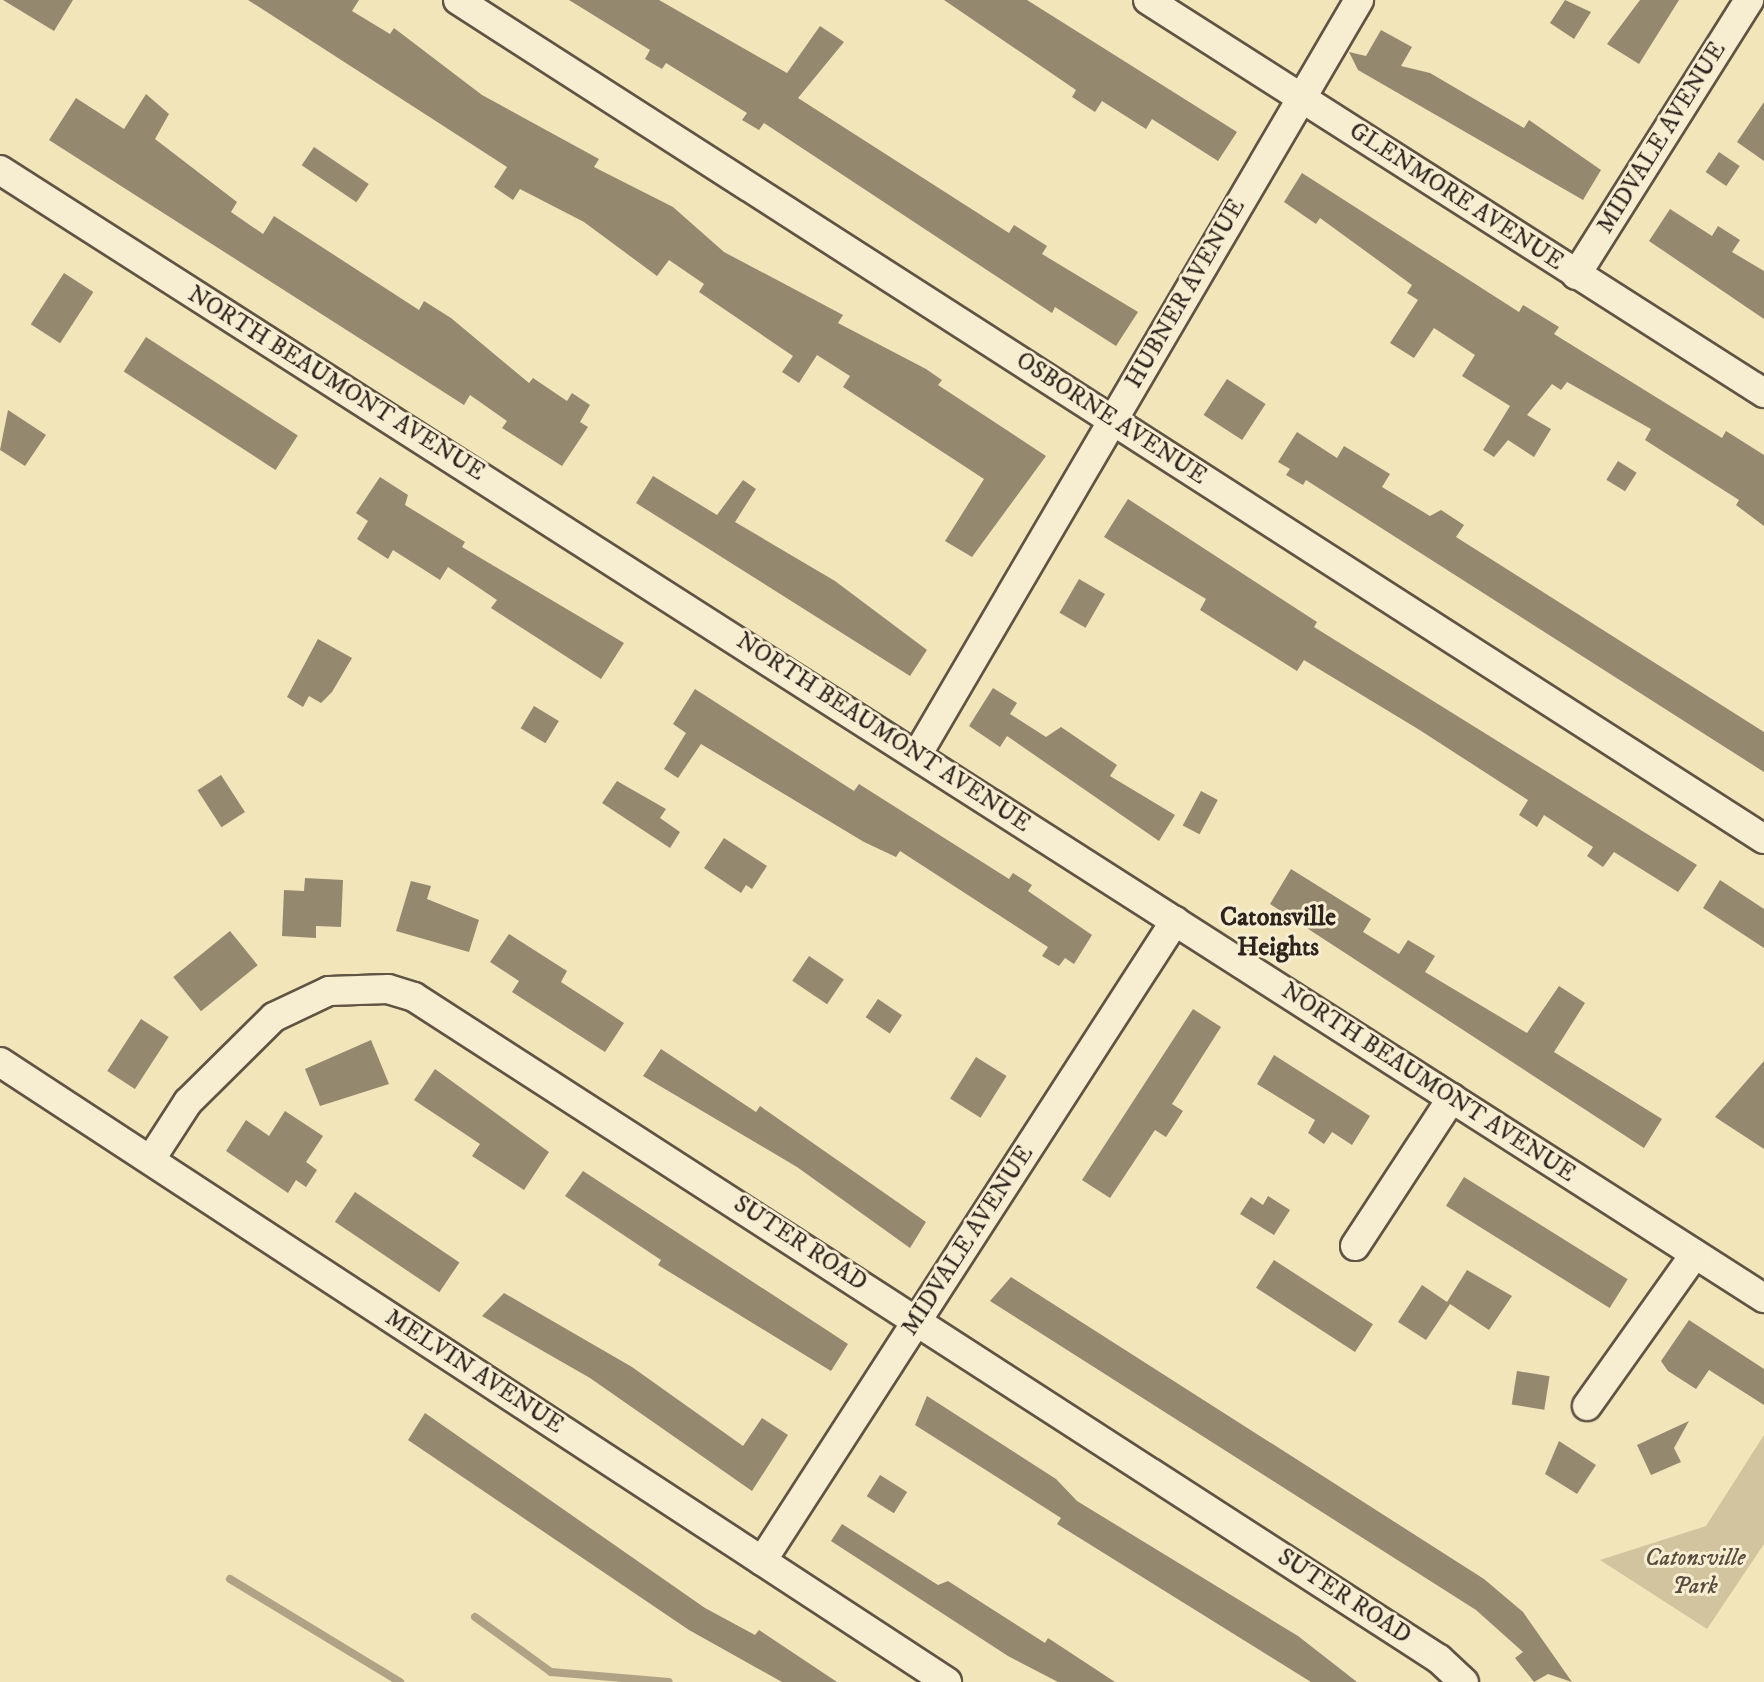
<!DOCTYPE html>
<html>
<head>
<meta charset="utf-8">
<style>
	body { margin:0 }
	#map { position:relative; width:1764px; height:1682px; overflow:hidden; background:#f2e5ba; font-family:"IM FELL DW Pica",serif }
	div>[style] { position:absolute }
	.green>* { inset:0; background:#d1c49f }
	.stream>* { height:8px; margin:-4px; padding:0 4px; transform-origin:4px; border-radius:4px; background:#b0a385 }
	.building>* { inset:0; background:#94886f; transform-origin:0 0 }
	.roads { filter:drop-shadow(2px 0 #605444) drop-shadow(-2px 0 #605444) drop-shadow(0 2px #605444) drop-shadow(0 -2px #605444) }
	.minor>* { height:28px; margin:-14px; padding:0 14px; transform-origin:14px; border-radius:14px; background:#f7eed2 }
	span { translate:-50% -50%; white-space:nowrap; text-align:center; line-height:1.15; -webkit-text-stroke:6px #f7eed2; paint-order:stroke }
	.street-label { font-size:24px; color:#2f241d }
	.park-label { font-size:24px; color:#584c3e; font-style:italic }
	.neighbourhood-label { font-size:26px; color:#2f241d; font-weight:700 }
</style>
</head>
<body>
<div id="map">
	<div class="green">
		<div style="clip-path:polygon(1764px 1435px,1764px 1544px,1707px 1629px,1600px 1560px,1706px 1526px)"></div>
	</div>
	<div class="stream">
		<div style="left:230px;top:1579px;width:199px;rotate:31.2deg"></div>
		<div style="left:475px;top:1617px;width:94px;rotate:35.9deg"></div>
		<div style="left:551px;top:1672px;width:118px;rotate:4.8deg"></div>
	</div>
	<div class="building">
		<div style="clip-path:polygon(3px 0,73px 0,54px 31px)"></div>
		<div style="clip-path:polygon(248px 0,359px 0,352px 11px,390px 34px,394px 28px,482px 95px,599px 159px,594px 167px,673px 207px,724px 252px,843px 315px,838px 323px,926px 369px,942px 380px,938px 385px,1046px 456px,972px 557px,945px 541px,984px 479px,843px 387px,850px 376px,817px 355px,799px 383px,782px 372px,793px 356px,699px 292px,704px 284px,669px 260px,657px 276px,584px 222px,520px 189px,513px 200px,494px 187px,507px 167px)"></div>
		<div style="clip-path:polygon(569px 0,659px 0,787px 73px,820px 26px,844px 42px,798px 98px,1009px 233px,1014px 225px,1047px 246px,1042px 254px,1138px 312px,1116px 346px,1055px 307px,1052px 313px,764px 123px,759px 130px,742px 120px,747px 113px,666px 63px,662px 69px,645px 59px,650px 50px)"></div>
		<div style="clip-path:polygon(944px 0,1027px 0,1237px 132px,1218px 161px,1152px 119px,1146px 129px,1102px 101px,1095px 112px,1072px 97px,1076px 90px)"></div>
		<div style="clip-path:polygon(1565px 0,1591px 12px,1574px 39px,1550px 23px)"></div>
		<div style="clip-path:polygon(1640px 0,1679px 0,1639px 64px,1607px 44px)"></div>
		<div style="clip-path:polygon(1381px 30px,1412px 47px,1401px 66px,1430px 73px,1524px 128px,1529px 120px,1601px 170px,1583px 200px,1358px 70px,1349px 52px,1366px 56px)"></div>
		<div style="clip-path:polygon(146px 94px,169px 114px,155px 139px,237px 202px,231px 212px,263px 234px,274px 216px,419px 310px,424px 301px,451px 318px,529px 383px,533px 378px,567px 401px,572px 393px,590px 405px,580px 422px,588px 427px,562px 466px,502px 428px,507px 421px,470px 395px,464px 405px,49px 140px,76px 98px,124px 129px)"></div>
		<div style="clip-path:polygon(1764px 102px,1764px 161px,1737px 142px)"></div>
		<div style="left:314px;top:147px;width:66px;height:22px;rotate:34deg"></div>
		<div style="left:1719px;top:152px;width:25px;height:24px;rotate:34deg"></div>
		<div style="clip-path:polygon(1302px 173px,1519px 312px,1523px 305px,1559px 327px,1554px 334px,1722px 438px,1726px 431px,1764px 455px,1764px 526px,1736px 505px,1739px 500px,1645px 440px,1651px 429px,1567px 382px,1561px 390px,1552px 384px,1527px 415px,1551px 429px,1534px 457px,1508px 440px,1494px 457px,1483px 450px,1510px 406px,1462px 376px,1475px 355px,1434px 328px,1414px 358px,1390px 343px,1418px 300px,1407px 293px,1412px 285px,1320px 218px,1316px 224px,1284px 202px)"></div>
		<div style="clip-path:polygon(1670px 209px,1712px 236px,1718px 226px,1740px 240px,1732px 252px,1764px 271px,1764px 319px,1649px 241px)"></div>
		<div style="left:64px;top:273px;width:35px;height:61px;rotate:33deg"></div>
		<div style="left:146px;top:337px;width:181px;height:41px;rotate:33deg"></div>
		<div style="left:1227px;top:379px;width:46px;height:43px;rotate:33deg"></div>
		<div style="clip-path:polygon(8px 410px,46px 435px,25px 466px,0 450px)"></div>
		<div style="clip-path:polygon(1297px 432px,1337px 458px,1344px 446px,1390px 474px,1382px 487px,1430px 516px,1441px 510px,1464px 525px,1456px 537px,1764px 732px,1764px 772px,1306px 480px,1303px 485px,1286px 475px,1290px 469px,1278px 462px)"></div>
		<div style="left:1618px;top:461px;width:22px;height:22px;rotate:32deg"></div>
		<div style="clip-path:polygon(653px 476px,717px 515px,743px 480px,756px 489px,735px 522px,835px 581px,927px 650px,910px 676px,636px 503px)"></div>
		<div style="clip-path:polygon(380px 477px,408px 495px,405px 505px,465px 542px,462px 547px,624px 643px,601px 679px,491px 608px,497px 600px,448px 567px,440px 580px,393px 550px,388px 559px,357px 539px,368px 521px,356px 513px)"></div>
		<div style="clip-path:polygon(1128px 499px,1317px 622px,1314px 627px,1697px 865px,1678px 892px,1614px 852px,1603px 867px,1587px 856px,1593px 847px,1544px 815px,1537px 827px,1519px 815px,1528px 800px,1418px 729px,1304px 660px,1297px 671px,1222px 624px,1200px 610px,1206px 599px,1104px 537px)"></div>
		<div style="left:1079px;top:579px;width:30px;height:39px;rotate:30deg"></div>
		<div style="clip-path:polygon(318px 639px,352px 658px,332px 692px,321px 703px,309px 696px,303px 707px,287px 697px)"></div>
		<div style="clip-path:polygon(993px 688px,1017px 703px,1010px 714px,1046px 737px,1061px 727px,1117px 765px,1110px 776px,1175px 815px,1159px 841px,1007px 736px,1000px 747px,969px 726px)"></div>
		<div style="clip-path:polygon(695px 689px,854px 791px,859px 784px,1009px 879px,1013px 873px,1032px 885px,1028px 891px,1092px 935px,1074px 964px,1065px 958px,1059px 966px,1042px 956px,1048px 947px,900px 851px,896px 857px,864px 842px,701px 744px,678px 778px,664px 769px,686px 733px,673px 724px)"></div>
		<div style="left:534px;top:706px;width:29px;height:26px;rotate:31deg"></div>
		<div style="left:221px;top:775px;width:44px;height:28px;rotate:57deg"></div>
		<div style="clip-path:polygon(617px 781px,666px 809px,660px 818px,680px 832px,670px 848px,602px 803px)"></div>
		<div style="left:1201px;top:791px;width:19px;height:39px;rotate:28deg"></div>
		<div style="clip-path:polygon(724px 838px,767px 866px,752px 889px,746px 885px,741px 893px,704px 868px)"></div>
		<div style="clip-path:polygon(1291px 869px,1371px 919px,1363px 932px,1399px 954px,1408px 940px,1435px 956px,1425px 972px,1527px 1033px,1559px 986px,1585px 1003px,1554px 1052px,1662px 1119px,1644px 1148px,1270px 904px)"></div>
		<div style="clip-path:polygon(305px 878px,343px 880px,341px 927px,316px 926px,316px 938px,282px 936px,284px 890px,304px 891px)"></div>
		<div style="clip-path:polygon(1720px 880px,1764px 909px,1764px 948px,1703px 908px)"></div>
		<div style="clip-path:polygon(411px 881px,431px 886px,427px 899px,479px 920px,469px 952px,396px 931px)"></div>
		<div style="left:230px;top:931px;width:44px;height:73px;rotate:51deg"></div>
		<div style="clip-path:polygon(509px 934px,567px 971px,561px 982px,624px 1023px,605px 1052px,512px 992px,519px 981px,490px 962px)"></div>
		<div style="left:809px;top:956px;width:42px;height:30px;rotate:34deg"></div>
		<div style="left:878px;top:999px;width:29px;height:22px;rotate:34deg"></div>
		<div style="clip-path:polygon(1193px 1009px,1221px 1027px,1172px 1104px,1183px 1111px,1166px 1137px,1155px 1130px,1110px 1198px,1082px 1180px)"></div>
		<div style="left:141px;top:1019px;width:33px;height:62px;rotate:33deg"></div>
		<div style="clip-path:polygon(371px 1040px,389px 1084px,320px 1106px,305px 1069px)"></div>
		<div style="clip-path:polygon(661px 1049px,756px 1112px,760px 1106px,926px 1222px,910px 1248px,797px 1167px,643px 1076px)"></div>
		<div style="clip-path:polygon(1274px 1055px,1370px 1116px,1352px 1145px,1332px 1132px,1324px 1144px,1308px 1133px,1315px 1120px,1257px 1084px)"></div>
		<div style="left:976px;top:1057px;width:36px;height:49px;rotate:32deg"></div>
		<div style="clip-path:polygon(1764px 1061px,1764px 1149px,1715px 1117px)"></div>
		<div style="clip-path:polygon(435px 1069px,549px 1152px,524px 1190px,472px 1156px,480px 1144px,414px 1100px)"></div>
		<div style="clip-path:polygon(285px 1111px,323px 1136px,306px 1162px,317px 1170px,306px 1187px,296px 1180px,288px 1193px,226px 1151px,246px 1120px,269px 1136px)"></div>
		<div style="clip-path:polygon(583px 1171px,848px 1344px,831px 1371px,658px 1265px,661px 1260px,565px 1196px)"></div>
		<div style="left:1464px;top:1177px;width:193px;height:34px;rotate:32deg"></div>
		<div style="left:355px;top:1192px;width:126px;height:36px;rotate:34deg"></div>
		<div style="clip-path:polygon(1268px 1196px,1290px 1210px,1274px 1235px,1240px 1214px,1251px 1197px,1263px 1205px)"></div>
		<div style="left:1274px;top:1260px;width:118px;height:33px;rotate:33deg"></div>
		<div style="clip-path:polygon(1467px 1270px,1512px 1296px,1489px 1330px,1450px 1304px,1426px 1340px,1398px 1322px,1422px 1285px,1447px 1302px)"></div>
		<div style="clip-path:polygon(1011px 1277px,1484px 1579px,1523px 1612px,1572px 1682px,1548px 1674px,1534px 1682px,1515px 1658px,1523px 1652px,1476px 1610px,990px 1301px)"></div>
		<div style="clip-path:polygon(504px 1293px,632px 1367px,743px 1446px,762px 1418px,788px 1435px,752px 1491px,590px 1378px,482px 1316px)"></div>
		<div style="clip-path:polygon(1689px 1320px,1764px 1369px,1764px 1405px,1709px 1370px,1696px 1389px,1668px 1371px,1661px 1361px)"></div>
		<div style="left:1517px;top:1371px;width:33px;height:34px;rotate:9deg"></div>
		<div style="clip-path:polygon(927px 1396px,1056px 1479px,1077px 1501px,1298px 1636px,1357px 1682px,1311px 1682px,1057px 1524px,1061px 1518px,915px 1425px)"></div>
		<div style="clip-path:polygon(425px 1413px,705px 1608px,755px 1635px,759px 1630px,837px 1682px,782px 1682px,689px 1630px,408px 1440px)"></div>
		<div style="clip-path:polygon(1689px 1421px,1674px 1448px,1681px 1462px,1651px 1475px,1637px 1445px)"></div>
		<div style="clip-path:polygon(1559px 1441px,1596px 1465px,1577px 1494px,1545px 1474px)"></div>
		<div style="left:880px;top:1475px;width:32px;height:25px;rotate:32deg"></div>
		<div style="clip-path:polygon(842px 1524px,938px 1585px,948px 1581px,1045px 1643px,1048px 1638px,1115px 1682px,1058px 1682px,1008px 1656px,831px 1541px)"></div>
	</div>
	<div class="roads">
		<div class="minor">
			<div style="left:458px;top:0;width:1552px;rotate:32.72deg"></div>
			<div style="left:1148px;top:0;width:731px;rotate:32.54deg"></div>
			<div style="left:0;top:170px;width:2094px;rotate:32.6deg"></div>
			<div style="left:1576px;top:275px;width:325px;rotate:-57.8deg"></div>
			<div style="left:917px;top:755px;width:875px;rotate:-59.65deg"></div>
			<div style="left:0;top:1062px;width:1132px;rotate:33.21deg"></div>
			<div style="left:151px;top:1159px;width:68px;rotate:-57deg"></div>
			<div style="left:188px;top:1102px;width:121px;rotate:-44.7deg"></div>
			<div style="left:274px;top:1017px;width:61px;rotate:-25.3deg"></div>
			<div style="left:329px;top:991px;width:59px;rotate:-1.9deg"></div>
			<div style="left:388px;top:989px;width:27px;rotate:17deg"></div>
			<div style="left:414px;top:997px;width:1220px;rotate:32.86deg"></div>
			<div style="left:1439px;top:1659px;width:34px;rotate:43deg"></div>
			<div style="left:1355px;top:1246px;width:177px;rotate:-56.8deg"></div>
			<div style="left:1587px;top:1406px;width:186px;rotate:-54.6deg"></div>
			<div style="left:762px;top:1561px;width:762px;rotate:-57.17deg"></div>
		</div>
	</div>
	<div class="street-label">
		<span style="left:1662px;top:138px;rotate:-58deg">MIDVALE AVENUE</span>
		<span style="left:1456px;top:197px;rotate:33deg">GLENMORE AVENUE</span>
		<span style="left:1186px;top:294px;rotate:-60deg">HUBNER AVENUE</span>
		<span style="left:336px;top:384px;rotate:32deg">NORTH BEAUMONT AVENUE</span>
		<span style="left:1111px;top:419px;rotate:33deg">OSBORNE AVENUE</span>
		<span style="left:883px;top:733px;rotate:33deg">NORTH BEAUMONT AVENUE</span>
		<span style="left:1428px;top:1083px;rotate:33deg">NORTH BEAUMONT AVENUE</span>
		<span style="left:968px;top:1241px;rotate:-57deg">MIDVALE AVENUE</span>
		<span style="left:800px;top:1244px;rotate:33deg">SUTER ROAD</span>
		<span style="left:474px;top:1372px;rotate:33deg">MELVIN AVENUE</span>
		<span style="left:1344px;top:1597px;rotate:33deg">SUTER ROAD</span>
	</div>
	<div class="park-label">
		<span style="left:1695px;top:1573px">Catonsville<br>Park</span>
	</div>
	<div class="neighbourhood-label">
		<span style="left:1278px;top:933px">Catonsville<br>Heights</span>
	</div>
</div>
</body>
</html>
